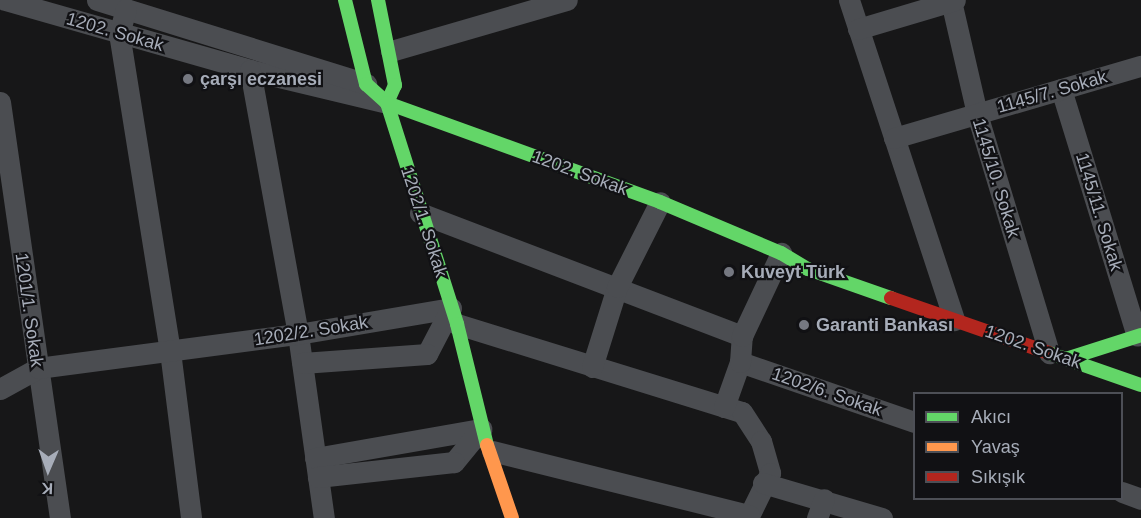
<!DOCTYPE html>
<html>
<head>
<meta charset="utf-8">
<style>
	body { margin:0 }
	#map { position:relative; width:1141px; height:518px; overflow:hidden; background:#171718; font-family:Helvetica,sans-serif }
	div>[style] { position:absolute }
	.street>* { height:21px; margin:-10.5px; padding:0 10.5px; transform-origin:10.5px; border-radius:10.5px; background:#4b4d51 }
	.fast>* { height:14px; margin:-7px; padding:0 7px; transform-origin:7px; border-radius:7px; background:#63d668 }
	.slow>* { height:14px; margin:-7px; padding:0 7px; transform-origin:7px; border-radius:7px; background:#ff974d }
	.jam>* { height:14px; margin:-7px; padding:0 7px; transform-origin:7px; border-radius:7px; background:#b3261e }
	.dots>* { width:16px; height:16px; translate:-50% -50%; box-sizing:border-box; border:3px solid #111114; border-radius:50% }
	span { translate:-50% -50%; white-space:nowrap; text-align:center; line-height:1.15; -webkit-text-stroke:4.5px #111114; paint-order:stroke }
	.street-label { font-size:18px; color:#a7adb9 }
	.poi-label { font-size:18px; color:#a7adb9; font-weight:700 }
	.left { translate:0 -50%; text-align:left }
	.legend { position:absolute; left:913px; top:392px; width:210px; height:108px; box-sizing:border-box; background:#111114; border:2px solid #4d4f56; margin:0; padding:8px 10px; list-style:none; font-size:18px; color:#a7adb9 }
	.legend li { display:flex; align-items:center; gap:12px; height:30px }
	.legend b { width:30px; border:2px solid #4d4f56 }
	.north { position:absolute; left:18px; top:440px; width:60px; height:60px; -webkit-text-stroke:4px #111114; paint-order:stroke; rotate:182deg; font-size:16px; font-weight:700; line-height:24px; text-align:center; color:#a7adb9 }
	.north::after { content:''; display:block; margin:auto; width:21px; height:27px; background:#a7adb9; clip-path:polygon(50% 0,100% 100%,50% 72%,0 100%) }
</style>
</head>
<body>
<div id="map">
	<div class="street">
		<div style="left:5px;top:0;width:255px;rotate:15.9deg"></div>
		<div style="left:250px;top:70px;width:137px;rotate:13.5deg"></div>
		<div style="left:97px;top:0;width:282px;rotate:17.3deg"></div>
		<div style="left:849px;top:0;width:337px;rotate:71.8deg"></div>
		<div style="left:951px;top:1px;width:116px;rotate:77deg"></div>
		<div style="left:977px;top:114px;width:250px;rotate:73.2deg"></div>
		<div style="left:126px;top:9px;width:25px;rotate:106deg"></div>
		<div style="left:119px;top:33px;width:322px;rotate:80.9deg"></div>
		<div style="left:170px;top:351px;width:168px;rotate:82.8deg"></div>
		<div style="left:858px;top:29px;width:101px;rotate:-16.6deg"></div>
		<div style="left:391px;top:51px;width:183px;rotate:-16.2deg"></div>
		<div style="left:250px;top:70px;width:268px;rotate:79.7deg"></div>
		<div style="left:298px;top:334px;width:186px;rotate:82deg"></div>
		<div style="left:1061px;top:89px;width:258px;rotate:72.9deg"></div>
		<div style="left:0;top:102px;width:420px;rotate:81.8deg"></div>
		<div style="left:894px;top:138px;width:257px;rotate:-16.3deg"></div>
		<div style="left:420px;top:213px;width:345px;rotate:20.9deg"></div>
		<div style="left:457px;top:324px;width:298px;rotate:17.2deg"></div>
		<div style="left:742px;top:412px;width:35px;rotate:57deg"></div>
		<div style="left:761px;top:441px;width:33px;rotate:74deg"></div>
		<div style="left:770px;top:473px;width:50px;rotate:116.1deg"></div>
		<div style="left:740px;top:362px;width:184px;rotate:19deg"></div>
		<div style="left:592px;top:367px;width:84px;rotate:-72.6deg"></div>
		<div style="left:617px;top:287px;width:95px;rotate:-63.2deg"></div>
		<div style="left:0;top:389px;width:43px;rotate:-28.9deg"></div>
		<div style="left:38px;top:368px;width:262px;rotate:-7.5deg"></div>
		<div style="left:298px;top:334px;width:155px;rotate:-9.6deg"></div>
		<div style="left:451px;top:308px;width:52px;rotate:117.6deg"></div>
		<div style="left:427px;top:354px;width:125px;rotate:175.9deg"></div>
		<div style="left:724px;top:407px;width:48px;rotate:-70.4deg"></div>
		<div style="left:740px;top:362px;width:26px;rotate:-86deg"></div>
		<div style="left:742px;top:336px;width:92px;rotate:-64.8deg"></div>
		<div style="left:492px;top:451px;width:265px;rotate:14deg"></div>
		<div style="left:315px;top:458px;width:169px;rotate:-9.9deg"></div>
		<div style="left:481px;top:429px;width:43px;rotate:129.3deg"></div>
		<div style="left:454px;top:462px;width:137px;rotate:173.7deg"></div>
		<div style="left:763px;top:483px;width:124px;rotate:16.4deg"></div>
		<div style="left:1122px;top:492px;width:20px;rotate:20deg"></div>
		<div style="left:817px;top:518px;width:20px;rotate:-70deg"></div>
	</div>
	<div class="fast">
		<div style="left:345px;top:0;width:87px;rotate:76deg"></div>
		<div style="left:366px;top:84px;width:28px;rotate:42deg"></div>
		<div style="left:387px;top:103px;width:232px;rotate:72.4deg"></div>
		<div style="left:457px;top:324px;width:125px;rotate:76.1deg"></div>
		<div style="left:378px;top:0;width:87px;rotate:78.7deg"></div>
		<div style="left:395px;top:85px;width:20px;rotate:114deg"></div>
		<div style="left:387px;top:103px;width:290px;rotate:19.9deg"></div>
		<div style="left:660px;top:202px;width:131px;rotate:22.9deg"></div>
		<div style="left:781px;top:253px;width:31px;rotate:31deg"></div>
		<div style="left:808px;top:269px;width:88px;rotate:19.3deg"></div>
		<div style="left:1049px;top:353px;width:97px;rotate:19.2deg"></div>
		<div style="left:1066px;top:359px;width:79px;rotate:-17.7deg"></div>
	</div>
	<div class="slow">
		<div style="left:487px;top:445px;width:77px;rotate:71.1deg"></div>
	</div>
	<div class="jam">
		<div style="left:891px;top:298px;width:167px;rotate:19.2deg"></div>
	</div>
	<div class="dots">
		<div style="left:188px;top:79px;background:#757881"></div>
		<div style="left:729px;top:272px;background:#757881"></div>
		<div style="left:804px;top:325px;background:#757881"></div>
	</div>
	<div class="street-label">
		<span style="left:115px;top:32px;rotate:16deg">1202. Sokak</span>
		<span style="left:1052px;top:92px;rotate:-16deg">1145/7. Sokak</span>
		<span style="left:580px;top:173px;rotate:20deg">1202. Sokak</span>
		<span style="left:996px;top:178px;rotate:73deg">1145/10. Sokak</span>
		<span style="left:1099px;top:212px;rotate:73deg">1145/11. Sokak</span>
		<span style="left:424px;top:222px;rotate:72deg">1202/1. Sokak</span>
		<span style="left:29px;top:310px;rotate:82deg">1201/1. Sokak</span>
		<span style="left:311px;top:331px;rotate:-9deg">1202/2. Sokak</span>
		<span style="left:1033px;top:347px;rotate:19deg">1202. Sokak</span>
		<span style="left:827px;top:392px;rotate:19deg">1202/6. Sokak</span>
	</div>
	<div class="poi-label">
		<span class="left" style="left:200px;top:79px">çarşı eczanesi</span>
		<span class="left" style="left:741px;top:272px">Kuveyt Türk</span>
		<span class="left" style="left:816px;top:325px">Garanti Bankası</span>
	</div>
	<ul class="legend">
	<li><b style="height:8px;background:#63d668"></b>Akıcı</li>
	<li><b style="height:8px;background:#ff974d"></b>Yavaş</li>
	<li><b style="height:8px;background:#b3261e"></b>Sıkışık</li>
	</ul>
	<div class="north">K</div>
</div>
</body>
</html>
